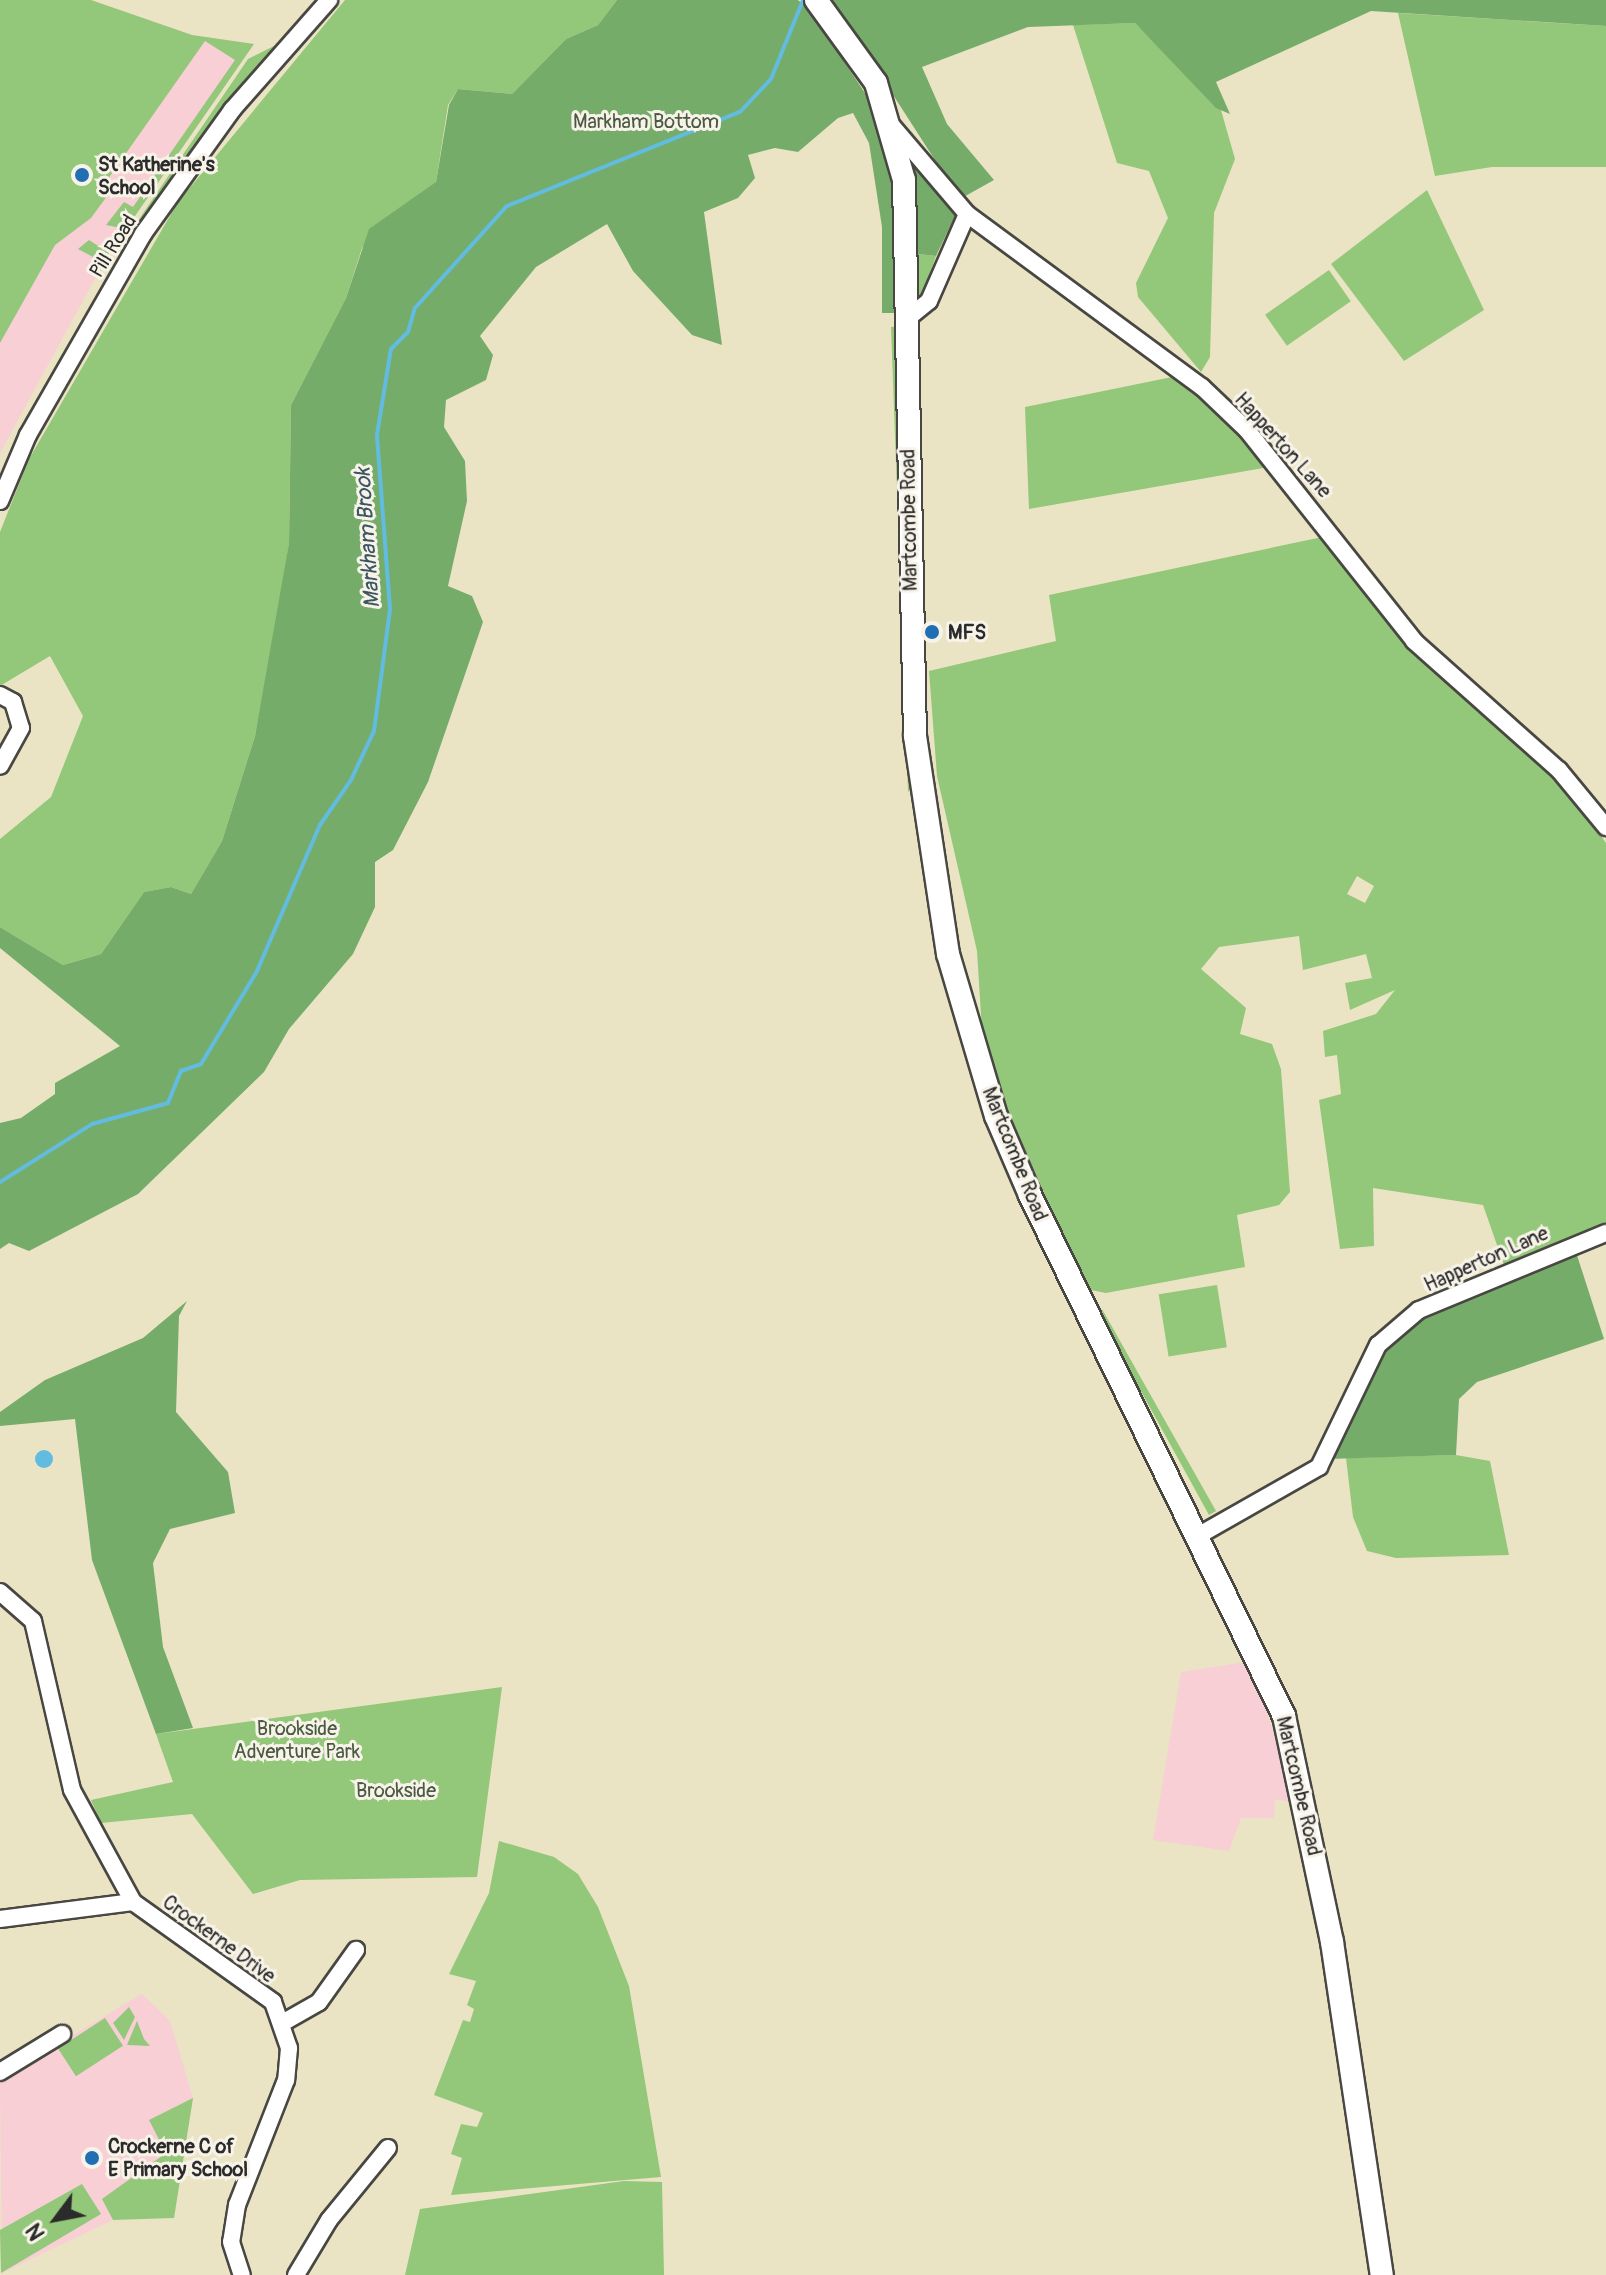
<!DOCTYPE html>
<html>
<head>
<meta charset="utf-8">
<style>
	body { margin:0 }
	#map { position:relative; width:1606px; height:2275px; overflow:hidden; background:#eae4c5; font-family:Pangolin,sans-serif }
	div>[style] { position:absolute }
	.built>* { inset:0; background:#f7cfd4 }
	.green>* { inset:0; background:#93c779; transform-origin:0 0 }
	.forest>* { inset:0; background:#76ac69 }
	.water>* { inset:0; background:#62bce0 }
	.round { border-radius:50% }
	.stream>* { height:4px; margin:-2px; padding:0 2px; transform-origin:2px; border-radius:2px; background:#62bce0 }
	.roads { filter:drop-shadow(2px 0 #484742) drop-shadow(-2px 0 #484742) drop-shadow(0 2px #484742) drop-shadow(0 -2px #484742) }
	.minor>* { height:16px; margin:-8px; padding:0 8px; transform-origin:8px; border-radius:8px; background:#fff }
	.major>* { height:22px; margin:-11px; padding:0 11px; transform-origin:11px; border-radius:11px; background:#fff }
	.dots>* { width:22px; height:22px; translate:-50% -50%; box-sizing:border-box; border:4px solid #f7f3e8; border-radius:50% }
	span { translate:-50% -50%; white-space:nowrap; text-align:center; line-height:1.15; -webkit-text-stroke:6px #f7f3e8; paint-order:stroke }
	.park-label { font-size:20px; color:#4a5a42 }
	.poi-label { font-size:20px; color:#2b2b2b; font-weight:700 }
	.left { translate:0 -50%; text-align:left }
	.street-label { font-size:20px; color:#2b2b2b }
	.water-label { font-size:22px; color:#3c5661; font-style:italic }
	.north { position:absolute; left:16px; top:2179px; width:80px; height:80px; -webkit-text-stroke:6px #f7f3e8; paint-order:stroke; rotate:238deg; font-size:22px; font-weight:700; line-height:32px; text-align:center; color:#2b2b2b }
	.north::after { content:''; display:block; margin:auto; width:28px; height:36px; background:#2b2b2b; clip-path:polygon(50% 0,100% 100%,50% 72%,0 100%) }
</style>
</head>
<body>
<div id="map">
	<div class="built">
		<div style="clip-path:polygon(91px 0,192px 35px,254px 44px,109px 253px,0 453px,0 2px)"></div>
		<div style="clip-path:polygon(1252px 1661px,1294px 1803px,1275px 1799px,1274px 1818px,1241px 1818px,1229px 1851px,1153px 1840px,1181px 1672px)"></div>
		<div style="clip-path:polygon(142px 1994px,170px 2021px,193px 2098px,174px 2218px,119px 2217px,2px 2273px,0 2078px)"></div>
	</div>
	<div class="green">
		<div style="clip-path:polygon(0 0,91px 0,192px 35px,254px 44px,126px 229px,106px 225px,124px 202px,133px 207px,235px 60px,205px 41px,103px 186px,110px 192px,91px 218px,55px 245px,0 343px)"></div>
		<div style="clip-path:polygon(345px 0,617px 0,598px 25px,566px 39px,512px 94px,458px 89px,448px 105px,436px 182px,362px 248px,346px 298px,291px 405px,289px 543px,278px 615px,255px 736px,222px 841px,191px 894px,171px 887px,144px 892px,101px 954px,63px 965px,0 927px,0 839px,51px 797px,83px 716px,50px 656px,0 686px,0 532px,29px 459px,178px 202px)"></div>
		<div style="clip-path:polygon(1398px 13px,1606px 26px,1606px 167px,1492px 167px,1435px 176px)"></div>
		<div style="clip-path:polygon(1135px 23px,1221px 110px,1235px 159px,1214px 213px,1210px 357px,1201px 372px,1138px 297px,1136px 283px,1168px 218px,1149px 171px,1117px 163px,1073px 25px)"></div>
		<div style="clip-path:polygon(278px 44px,140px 227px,133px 228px,248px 59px)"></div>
		<div style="clip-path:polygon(1427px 190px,1484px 310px,1404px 361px,1331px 264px)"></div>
		<div style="clip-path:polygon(89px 240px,109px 253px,99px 273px,90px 268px,95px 258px,78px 249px)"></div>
		<div style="clip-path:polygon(918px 254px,936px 256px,921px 298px,919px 297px)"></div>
		<div style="left:1329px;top:270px;width:38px;height:78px;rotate:55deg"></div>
		<div style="clip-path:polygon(902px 326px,912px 788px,908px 792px,891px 327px)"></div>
		<div style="clip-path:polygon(1177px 376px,1269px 467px,1029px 509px,1025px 407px)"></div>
		<div style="clip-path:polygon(evenodd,1327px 536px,1381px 614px,1468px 702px,1558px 775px,1606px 843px,1606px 1225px,1504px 1265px,1483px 1205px,1373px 1188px,1374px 1246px,1340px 1249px,1319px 1100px,1341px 1094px,1337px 1055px,1325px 1057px,1323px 1031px,1376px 1014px,1395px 990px,1350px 1010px,1345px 983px,1372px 978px,1366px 954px,1303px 970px,1299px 936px,1219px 947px,1201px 969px,1246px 1008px,1240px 1034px,1272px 1044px,1281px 1069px,1290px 1192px,1279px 1205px,1237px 1215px,1245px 1267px,1106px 1293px,1086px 1289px,1007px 1109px,982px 1031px,977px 951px,937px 776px,929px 671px,1056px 641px,1049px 595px,1327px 536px,1357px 876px,1374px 886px,1365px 903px,1347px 894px,1357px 876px)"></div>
		<div style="left:1217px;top:1285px;width:63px;height:59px;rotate:81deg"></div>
		<div style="clip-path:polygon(1102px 1309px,1216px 1511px,1209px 1515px,1103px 1322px)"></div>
		<div style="clip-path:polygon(1456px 1455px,1490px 1461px,1509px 1555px,1396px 1558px,1367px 1551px,1353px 1517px,1346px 1458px)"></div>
		<div style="clip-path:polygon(502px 1687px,477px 1877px,300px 1880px,253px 1894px,192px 1814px,101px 1823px,91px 1800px,173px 1782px,156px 1734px)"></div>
		<div style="clip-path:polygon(499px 1841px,554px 1857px,578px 1874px,598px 1907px,629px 1986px,661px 2177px,451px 2195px,462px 2158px,451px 2154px,461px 2124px,477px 2127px,483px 2113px,434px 2095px,463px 2020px,470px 2022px,474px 2009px,467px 2005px,476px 1981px,449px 1974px,489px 1893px)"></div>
		<div style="clip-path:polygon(129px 2007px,135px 2017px,124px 2040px,113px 2023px)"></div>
		<div style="left:105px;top:2018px;width:33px;height:56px;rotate:57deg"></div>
		<div style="clip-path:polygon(137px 2021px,144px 2039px,150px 2046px,127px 2045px)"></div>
		<div style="clip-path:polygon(193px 2098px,174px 2218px,113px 2220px,102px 2199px,166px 2153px,149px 2120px)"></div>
		<div style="clip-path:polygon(624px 2181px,662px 2182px,664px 2275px,405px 2275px,420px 2209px)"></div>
		<div style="clip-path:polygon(82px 2184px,101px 2214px,1px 2273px,0 2230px)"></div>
	</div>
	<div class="forest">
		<div style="clip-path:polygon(617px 0,798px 0,809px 9px,877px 111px,901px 194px,902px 313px,882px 313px,882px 227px,869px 143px,853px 113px,838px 118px,798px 152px,775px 148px,748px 155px,755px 178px,738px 198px,704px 212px,722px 345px,692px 335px,633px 271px,607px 224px,536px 267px,480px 336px,493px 355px,486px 380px,446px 400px,444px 427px,465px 461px,467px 501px,448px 586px,472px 596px,483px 622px,428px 782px,393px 850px,375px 862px,375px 907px,353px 954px,289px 1029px,264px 1072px,138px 1194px,29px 1251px,9px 1243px,0 1249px,0 1123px,21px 1118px,55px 1094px,55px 1083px,120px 1046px,0 948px,0 927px,63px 965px,101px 954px,144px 892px,171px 887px,191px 894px,222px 841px,255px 736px,289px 543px,291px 405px,346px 298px,369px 229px,436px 182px,449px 105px,458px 89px,512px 94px,566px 39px,598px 25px)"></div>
		<div style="clip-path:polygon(832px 0,1606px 0,1606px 26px,1371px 11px,1216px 82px,1230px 114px,1216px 108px,1135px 23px,1028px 27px,922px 67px,947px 124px,994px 180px,960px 199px)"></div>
		<div style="clip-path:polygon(905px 146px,958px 210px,936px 256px,918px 254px)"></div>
		<div style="clip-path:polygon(1575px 1249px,1604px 1339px,1477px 1382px,1459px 1399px,1456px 1455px,1328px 1459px,1382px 1349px,1421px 1315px)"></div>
		<div style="clip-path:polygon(187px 1301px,179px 1316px,176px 1412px,228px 1472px,235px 1513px,170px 1529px,153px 1563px,163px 1647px,193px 1728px,156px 1734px,92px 1560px,75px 1419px,0 1426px,0 1412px,45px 1380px,143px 1338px)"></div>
	</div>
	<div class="water">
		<div class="round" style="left:35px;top:1450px;width:18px;height:18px"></div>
	</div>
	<div class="stream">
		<div style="left:0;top:1182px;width:109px;rotate:-32.2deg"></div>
		<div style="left:92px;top:1124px;width:79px;rotate:-15.4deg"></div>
		<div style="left:168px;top:1103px;width:35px;rotate:-68deg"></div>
		<div style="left:181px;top:1071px;width:21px;rotate:-19deg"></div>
		<div style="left:201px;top:1064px;width:109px;rotate:-58.9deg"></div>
		<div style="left:257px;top:971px;width:159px;rotate:-66.7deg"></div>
		<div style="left:320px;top:825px;width:55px;rotate:-55.4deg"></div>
		<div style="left:351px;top:780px;width:54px;rotate:-64.9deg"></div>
		<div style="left:374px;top:731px;width:123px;rotate:-82.5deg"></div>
		<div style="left:390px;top:609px;width:174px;rotate:-94.3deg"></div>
		<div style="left:377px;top:435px;width:87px;rotate:-80.8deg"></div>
		<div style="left:391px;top:349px;width:24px;rotate:-45deg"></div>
		<div style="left:408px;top:332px;width:25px;rotate:-74deg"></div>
		<div style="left:415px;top:308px;width:137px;rotate:-48deg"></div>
		<div style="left:507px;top:206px;width:251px;rotate:-22deg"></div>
		<div style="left:740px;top:112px;width:45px;rotate:-46.8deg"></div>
		<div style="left:771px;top:79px;width:85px;rotate:-67.9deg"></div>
	</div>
	<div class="roads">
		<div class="minor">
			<div style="left:893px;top:127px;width:114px;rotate:49.6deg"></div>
			<div style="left:967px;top:214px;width:292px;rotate:36.4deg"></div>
			<div style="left:1202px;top:387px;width:62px;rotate:43.7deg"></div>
			<div style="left:1247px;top:430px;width:269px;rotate:51.6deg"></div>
			<div style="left:1414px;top:641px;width:194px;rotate:41.7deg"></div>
			<div style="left:1559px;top:770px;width:74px;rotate:50.5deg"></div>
			<div style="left:908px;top:318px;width:27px;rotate:-39deg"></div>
			<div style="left:929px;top:301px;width:95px;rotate:-66.4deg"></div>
			<div style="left:0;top:501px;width:72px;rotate:-67deg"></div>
			<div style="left:28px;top:435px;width:232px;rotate:-60.2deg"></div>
			<div style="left:143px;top:234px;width:153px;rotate:-54.3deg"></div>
			<div style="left:232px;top:110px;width:147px;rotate:-48.6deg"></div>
			<div style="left:0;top:695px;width:15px;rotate:28deg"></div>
			<div style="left:13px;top:702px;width:27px;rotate:73deg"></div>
			<div style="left:21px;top:728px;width:43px;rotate:118.9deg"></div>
			<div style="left:1201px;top:1534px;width:136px;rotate:-29.6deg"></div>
			<div style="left:1319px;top:1467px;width:136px;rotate:-64.2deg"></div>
			<div style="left:1378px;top:1345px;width:54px;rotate:-40.5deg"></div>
			<div style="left:1419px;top:1310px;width:202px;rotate:-22.4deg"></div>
			<div style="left:0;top:1592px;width:44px;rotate:41.3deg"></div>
			<div style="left:33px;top:1621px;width:173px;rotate:77deg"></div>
			<div style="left:72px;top:1790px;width:128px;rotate:61.4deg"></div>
			<div style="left:0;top:1919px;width:134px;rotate:-7.3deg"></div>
			<div style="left:133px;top:1902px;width:172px;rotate:35.5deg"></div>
			<div style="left:273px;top:2002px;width:49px;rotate:70.8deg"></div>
			<div style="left:289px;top:2048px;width:32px;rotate:95deg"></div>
			<div style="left:286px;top:2080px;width:134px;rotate:111.4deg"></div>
			<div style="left:237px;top:2205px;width:37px;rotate:99deg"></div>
			<div style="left:231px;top:2242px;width:35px;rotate:72deg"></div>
			<div style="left:284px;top:2022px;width:40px;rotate:-29.7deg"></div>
			<div style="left:319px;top:2002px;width:64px;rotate:-54.6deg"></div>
			<div style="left:0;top:2072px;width:73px;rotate:-31.5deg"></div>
			<div style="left:296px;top:2275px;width:64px;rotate:-59deg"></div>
			<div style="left:329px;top:2220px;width:93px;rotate:-50.7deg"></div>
		</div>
		<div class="major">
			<div style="left:816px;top:0;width:102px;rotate:54.1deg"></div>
			<div style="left:876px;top:83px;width:101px;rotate:73.9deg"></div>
			<div style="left:904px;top:180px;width:556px;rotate:88.87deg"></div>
			<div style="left:915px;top:736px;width:220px;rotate:81.4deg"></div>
			<div style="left:948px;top:954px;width:169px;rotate:73.5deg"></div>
			<div style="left:996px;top:1116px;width:86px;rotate:66.7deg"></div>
			<div style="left:1030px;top:1195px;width:580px;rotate:64.01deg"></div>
			<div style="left:1284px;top:1716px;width:231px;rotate:78deg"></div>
			<div style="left:1332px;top:1942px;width:337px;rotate:81.5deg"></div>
		</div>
	</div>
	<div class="dots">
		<div style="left:82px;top:175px;background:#1f6fb2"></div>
		<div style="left:932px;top:632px;background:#1f6fb2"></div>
		<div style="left:92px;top:2158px;background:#1f6fb2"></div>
	</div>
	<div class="park-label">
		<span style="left:646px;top:121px">Markham Bottom</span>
		<span style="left:297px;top:1740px">Brookside<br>Adventure Park</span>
		<span style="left:396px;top:1790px">Brookside</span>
	</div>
	<div class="poi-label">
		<span class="left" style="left:98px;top:176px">St Katherine's<br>School</span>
		<span class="left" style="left:948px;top:632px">MFS</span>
		<span class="left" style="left:108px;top:2158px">Crockerne C of<br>E Primary School</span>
	</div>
	<div class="street-label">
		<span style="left:113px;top:246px;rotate:-58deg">Pill Road</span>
		<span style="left:1283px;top:445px;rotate:48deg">Happerton Lane</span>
		<span style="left:909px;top:520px;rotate:-91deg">Martcombe Road</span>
		<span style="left:1015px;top:1154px;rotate:68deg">Martcombe Road</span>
		<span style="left:1486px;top:1259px;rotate:-24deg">Happerton Lane</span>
		<span style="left:1299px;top:1786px;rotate:77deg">Martcombe Road</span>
		<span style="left:219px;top:1939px;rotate:36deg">Crockerne Drive</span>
	</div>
	<div class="water-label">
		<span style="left:368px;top:538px;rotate:-94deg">Markham Brook</span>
	</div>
	<div class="north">N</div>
</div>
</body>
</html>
